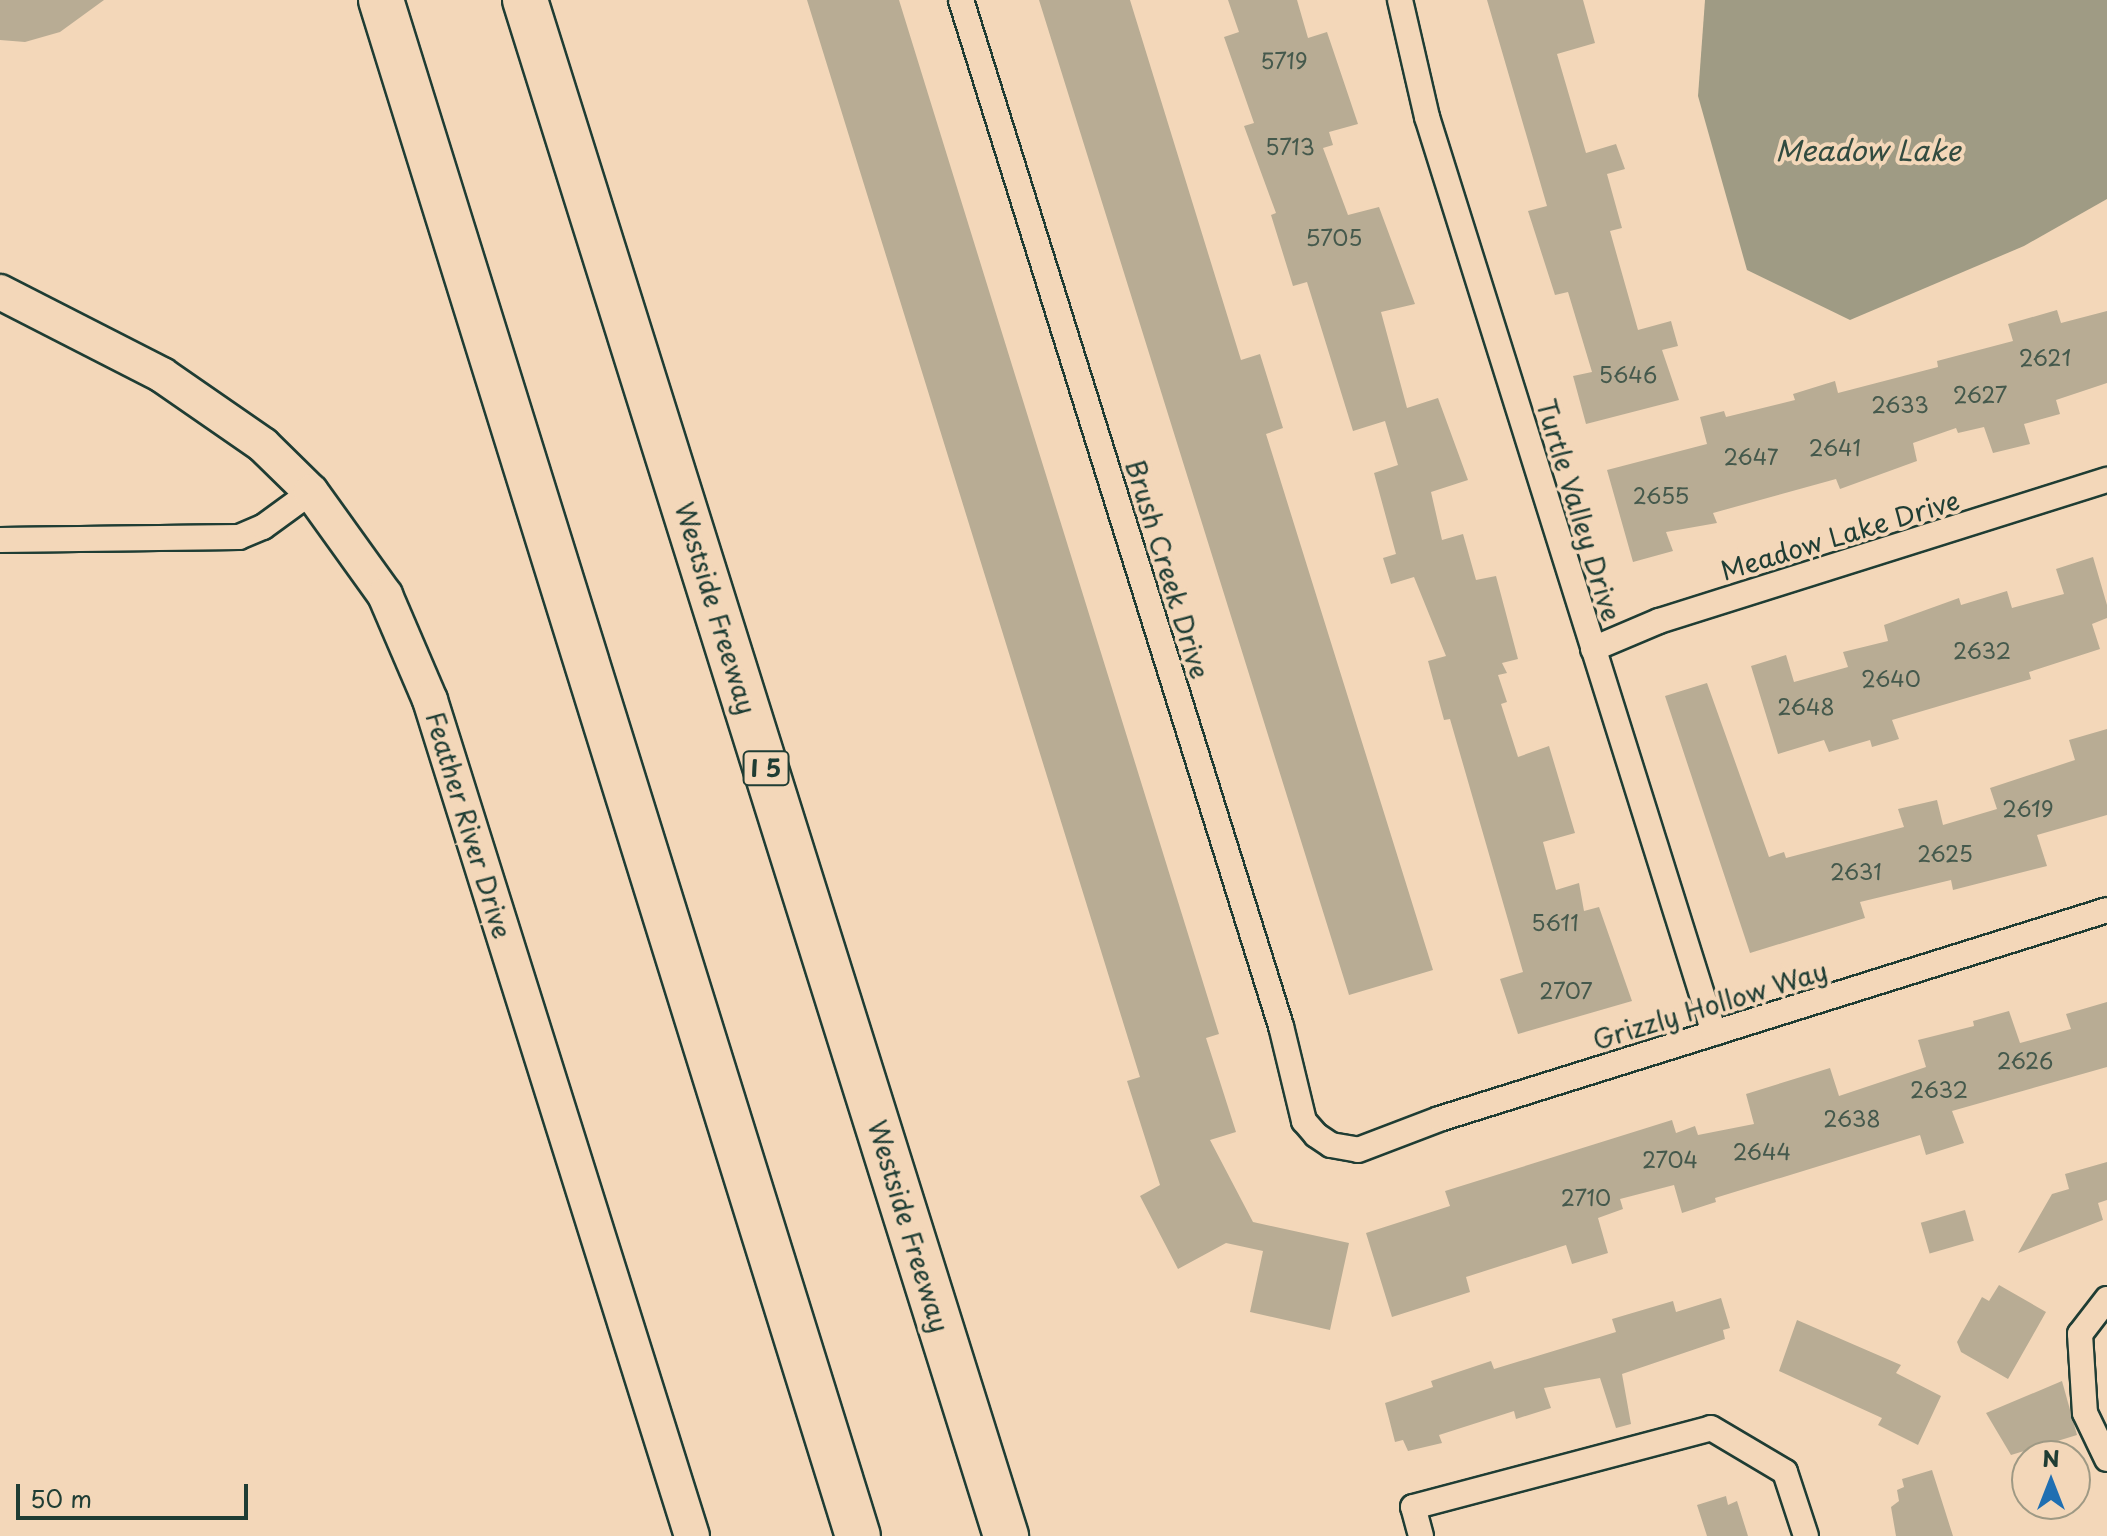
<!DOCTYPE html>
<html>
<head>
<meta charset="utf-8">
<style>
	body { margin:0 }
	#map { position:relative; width:2107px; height:1536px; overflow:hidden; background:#f3d7b9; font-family:"Playpen Sans",sans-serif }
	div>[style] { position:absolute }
	.water>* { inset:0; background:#9f9b84 }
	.building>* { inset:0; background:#b8ac94; transform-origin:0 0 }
	.roads { filter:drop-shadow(2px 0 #1f3d34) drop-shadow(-2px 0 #1f3d34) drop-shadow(0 2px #1f3d34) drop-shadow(0 -2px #1f3d34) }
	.street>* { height:24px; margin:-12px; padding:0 12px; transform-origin:12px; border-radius:12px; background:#f3d7b9 }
	.secondary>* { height:34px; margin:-17px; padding:0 17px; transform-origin:17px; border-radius:17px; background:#f3d7b9 }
	.highway>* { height:44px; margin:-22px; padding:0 22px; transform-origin:22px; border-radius:22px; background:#f3d7b9 }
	span { translate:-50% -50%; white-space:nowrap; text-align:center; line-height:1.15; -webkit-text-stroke:8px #f3d7b9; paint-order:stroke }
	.number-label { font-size:22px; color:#45594c }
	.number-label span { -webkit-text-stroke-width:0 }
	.shield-label span { padding:2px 6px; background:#f3d7b9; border:2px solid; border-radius:6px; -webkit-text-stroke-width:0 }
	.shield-label { font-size:24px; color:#1f3d34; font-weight:700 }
	.street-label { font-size:26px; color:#1f3d34 }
	.water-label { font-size:28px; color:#324b40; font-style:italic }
	.north { position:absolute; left:2011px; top:1440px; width:80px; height:80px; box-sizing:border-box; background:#f3d7b9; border:2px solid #9e9984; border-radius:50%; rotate:0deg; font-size:22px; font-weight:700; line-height:32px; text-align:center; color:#1f3d34 }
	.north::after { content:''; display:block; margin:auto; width:28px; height:36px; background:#1f6fb2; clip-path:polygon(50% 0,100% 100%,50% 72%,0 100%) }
	.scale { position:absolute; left:16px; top:1484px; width:232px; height:36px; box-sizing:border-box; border:4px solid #1f3d34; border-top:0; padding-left:10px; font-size:24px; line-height:28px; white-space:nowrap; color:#1f3d34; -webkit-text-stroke:6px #f3d7b9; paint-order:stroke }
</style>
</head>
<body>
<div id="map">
	<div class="water">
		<div style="clip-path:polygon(1705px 0,2107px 0,2107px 199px,2024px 246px,1850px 320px,1747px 270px,1698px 96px)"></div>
	</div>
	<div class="building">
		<div style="clip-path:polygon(0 0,104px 0,60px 32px,25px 42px,0 40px)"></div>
		<div style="clip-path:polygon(807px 0,899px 0,1219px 1034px,1206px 1038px,1236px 1132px,1210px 1140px,1253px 1222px,1349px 1243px,1330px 1330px,1250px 1312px,1263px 1251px,1226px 1243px,1178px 1269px,1140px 1196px,1160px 1185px,1127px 1081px,1140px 1077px)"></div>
		<div style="clip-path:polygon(1039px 0,1130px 0,1241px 360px,1260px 354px,1283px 428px,1266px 434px,1433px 970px,1349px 995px)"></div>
		<div style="clip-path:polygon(1228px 0,1297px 0,1308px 38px,1327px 32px,1358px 124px,1329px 132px,1333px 145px,1323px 148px,1348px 215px,1379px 207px,1415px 304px,1381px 312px,1407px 408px,1438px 398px,1468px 480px,1431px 492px,1442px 540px,1463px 534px,1476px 580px,1496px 576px,1518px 659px,1502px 663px,1507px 673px,1498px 675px,1507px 702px,1501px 704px,1518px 757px,1549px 746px,1575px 833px,1543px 842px,1556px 890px,1579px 883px,1584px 911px,1599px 907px,1632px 1001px,1518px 1034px,1500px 979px,1523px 972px,1450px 719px,1444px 720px,1428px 661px,1446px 656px,1414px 577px,1391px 584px,1383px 558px,1396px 554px,1374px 473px,1398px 465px,1385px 421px,1353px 431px,1307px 282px,1293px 286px,1271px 215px,1276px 213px,1244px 126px,1254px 123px,1224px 37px,1239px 32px)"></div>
		<div style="clip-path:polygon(1487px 0,1583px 0,1595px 43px,1557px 54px,1586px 153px,1616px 144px,1625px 169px,1607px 174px,1622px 228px,1610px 231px,1638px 330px,1671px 321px,1678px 346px,1662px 350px,1679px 400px,1586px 424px,1573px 376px,1592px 372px,1568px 292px,1555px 295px,1528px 211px,1547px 206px)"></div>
		<div style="clip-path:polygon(2057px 310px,2061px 323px,2107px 311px,2107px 383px,2056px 400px,2060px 414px,2024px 424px,2030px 444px,1993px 453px,1984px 427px,1958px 433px,1956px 428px,1913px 443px,1917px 461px,1840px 489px,1836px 479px,1713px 513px,1717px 523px,1666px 532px,1673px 551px,1633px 562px,1607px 470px,1707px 444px,1700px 417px,1724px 411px,1726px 417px,1795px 400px,1793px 394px,1835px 381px,1838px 393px,1938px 367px,1937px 361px,2013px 341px,2008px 324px)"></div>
		<div style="clip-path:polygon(2093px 557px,2107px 605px,2107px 618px,2092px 624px,2100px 649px,2029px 672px,2031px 679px,1892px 720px,1899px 739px,1872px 747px,1870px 740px,1829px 752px,1824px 740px,1778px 754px,1751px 666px,1786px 655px,1794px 682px,1848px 667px,1843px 652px,1888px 641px,1884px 625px,1959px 598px,1961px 605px,2007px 591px,2012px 608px,2064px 594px,2056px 569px)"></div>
		<div style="clip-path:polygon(1707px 683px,1769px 857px,1784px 852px,1786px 858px,1904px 827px,1898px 809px,1937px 800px,1943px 825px,1997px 809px,1990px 788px,2075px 760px,2069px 740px,2107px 729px,2107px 815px,2037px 835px,2047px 866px,1953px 890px,1951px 880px,1860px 902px,1865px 918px,1750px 953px,1665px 696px)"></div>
		<div style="clip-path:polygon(2107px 1002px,2107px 1067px,1952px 1111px,1964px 1143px,1926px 1155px,1920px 1135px,1715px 1198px,1716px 1202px,1682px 1213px,1674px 1185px,1620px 1199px,1623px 1209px,1598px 1218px,1608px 1253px,1572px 1264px,1566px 1245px,1466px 1277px,1470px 1292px,1392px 1317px,1366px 1233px,1450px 1206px,1445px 1191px,1672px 1120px,1676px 1133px,1695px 1126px,1698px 1135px,1754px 1124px,1746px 1094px,1830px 1068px,1839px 1096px,1926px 1067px,1918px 1040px,1974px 1026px,1973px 1021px,2009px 1011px,2020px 1043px,2071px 1029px,2066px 1014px)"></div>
		<div style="clip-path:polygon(2107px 1162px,2107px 1200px,2098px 1203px,2103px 1220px,2018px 1253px,2052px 1194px,2069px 1189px,2065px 1174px)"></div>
		<div style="left:1965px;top:1210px;width:32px;height:46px;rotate:74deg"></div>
		<div style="clip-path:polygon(1999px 1285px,2046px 1312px,2008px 1379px,1961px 1352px,1957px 1342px,1982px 1297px,1989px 1301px)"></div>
		<div style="clip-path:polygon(1721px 1298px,1730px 1328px,1723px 1330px,1725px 1339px,1622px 1374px,1631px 1424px,1616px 1428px,1600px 1378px,1544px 1388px,1551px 1408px,1516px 1419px,1514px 1411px,1439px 1435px,1442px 1443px,1408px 1451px,1403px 1440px,1395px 1442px,1385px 1403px,1433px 1387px,1431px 1381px,1491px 1361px,1494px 1369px,1616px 1332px,1612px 1319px,1673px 1301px,1676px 1312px)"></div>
		<div style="clip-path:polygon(1797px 1320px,1901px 1365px,1896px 1373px,1941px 1396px,1918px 1445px,1878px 1425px,1882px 1418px,1779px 1371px)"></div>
		<div style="clip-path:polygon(2062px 1381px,2077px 1435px,2011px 1455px,1986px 1413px)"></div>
		<div style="clip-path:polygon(1932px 1470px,1953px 1536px,1896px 1536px,1891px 1507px,1899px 1501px,1897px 1490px,1904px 1487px,1902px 1479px)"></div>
		<div style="clip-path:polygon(1726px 1496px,1728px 1505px,1737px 1501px,1748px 1536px,1707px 1536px,1697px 1505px)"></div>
	</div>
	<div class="roads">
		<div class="street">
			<div style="left:961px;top:0;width:1075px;rotate:72.68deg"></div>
			<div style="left:1281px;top:1026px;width:98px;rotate:76.4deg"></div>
			<div style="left:1304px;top:1121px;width:18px;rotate:49deg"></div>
			<div style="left:1316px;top:1135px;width:18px;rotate:34deg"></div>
			<div style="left:1331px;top:1145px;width:27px;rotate:10deg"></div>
			<div style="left:1358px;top:1150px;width:87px;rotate:-20.9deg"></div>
			<div style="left:1439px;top:1119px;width:700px;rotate:-17.37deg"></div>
			<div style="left:1400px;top:0;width:120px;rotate:77deg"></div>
			<div style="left:1427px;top:117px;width:960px;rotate:72.6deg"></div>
			<div style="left:0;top:540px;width:239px;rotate:-0.7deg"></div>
			<div style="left:239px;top:537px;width:26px;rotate:-23deg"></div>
			<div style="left:263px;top:527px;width:59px;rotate:-36.1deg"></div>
			<div style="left:1593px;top:649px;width:72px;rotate:-23deg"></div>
			<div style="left:1659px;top:621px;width:470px;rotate:-17.5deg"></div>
			<div style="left:2107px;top:1299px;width:44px;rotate:127.6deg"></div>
			<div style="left:2080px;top:1334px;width:79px;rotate:86.4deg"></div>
			<div style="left:2085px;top:1413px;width:51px;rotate:64.4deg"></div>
			<div style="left:1421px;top:1536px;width:30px;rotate:-105deg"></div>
			<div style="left:1413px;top:1507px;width:308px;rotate:-14.8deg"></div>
			<div style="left:1711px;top:1428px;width:86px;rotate:30.7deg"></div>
			<div style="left:1785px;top:1472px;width:67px;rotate:71.8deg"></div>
		</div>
		<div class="secondary">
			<div style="left:0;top:292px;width:182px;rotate:27.1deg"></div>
			<div style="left:162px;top:375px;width:123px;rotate:34.7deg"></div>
			<div style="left:263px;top:445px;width:67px;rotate:44.4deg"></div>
			<div style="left:311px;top:492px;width:127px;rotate:54.3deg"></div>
			<div style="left:385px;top:595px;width:114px;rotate:66.8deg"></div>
			<div style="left:430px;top:700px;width:876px;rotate:72.6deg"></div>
		</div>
		<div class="highway">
			<div style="left:381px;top:0;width:1608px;rotate:72.75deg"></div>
			<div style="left:525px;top:0;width:1610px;rotate:72.61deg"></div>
		</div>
	</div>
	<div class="number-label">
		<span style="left:1284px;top:60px">5719</span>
		<span style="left:1290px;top:146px">5713</span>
		<span style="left:1334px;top:237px">5705</span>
		<span style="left:2045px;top:357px">2621</span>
		<span style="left:1628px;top:374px">5646</span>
		<span style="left:1980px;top:394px">2627</span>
		<span style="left:1900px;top:404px">2633</span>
		<span style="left:1835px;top:447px">2641</span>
		<span style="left:1751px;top:456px">2647</span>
		<span style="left:1661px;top:495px">2655</span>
		<span style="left:1982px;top:650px">2632</span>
		<span style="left:1891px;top:678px">2640</span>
		<span style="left:1806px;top:706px">2648</span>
		<span style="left:2028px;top:808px">2619</span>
		<span style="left:1945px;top:853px">2625</span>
		<span style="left:1856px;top:871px">2631</span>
		<span style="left:1555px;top:922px">5611</span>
		<span style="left:1566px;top:990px">2707</span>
		<span style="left:2025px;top:1060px">2626</span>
		<span style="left:1939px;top:1089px">2632</span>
		<span style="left:1852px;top:1118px">2638</span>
		<span style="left:1762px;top:1151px">2644</span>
		<span style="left:1670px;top:1159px">2704</span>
		<span style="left:1586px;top:1197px">2710</span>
	</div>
	<div class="shield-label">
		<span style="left:766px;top:768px">I 5</span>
	</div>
	<div class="street-label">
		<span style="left:1579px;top:510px;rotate:73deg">Turtle Valley Drive</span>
		<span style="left:1840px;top:535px;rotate:-17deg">Meadow Lake Drive</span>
		<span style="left:1168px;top:569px;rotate:73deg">Brush Creek Drive</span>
		<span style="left:716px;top:608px;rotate:73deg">Westside Freeway</span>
		<span style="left:469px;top:825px;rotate:73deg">Feather River Drive</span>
		<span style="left:1710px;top:1005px;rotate:-17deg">Grizzly Hollow Way</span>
		<span style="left:909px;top:1226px;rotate:73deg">Westside Freeway</span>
	</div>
	<div class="water-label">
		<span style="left:1868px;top:150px">Meadow Lake</span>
	</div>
	<div class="north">N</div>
	<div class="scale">50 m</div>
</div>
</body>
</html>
